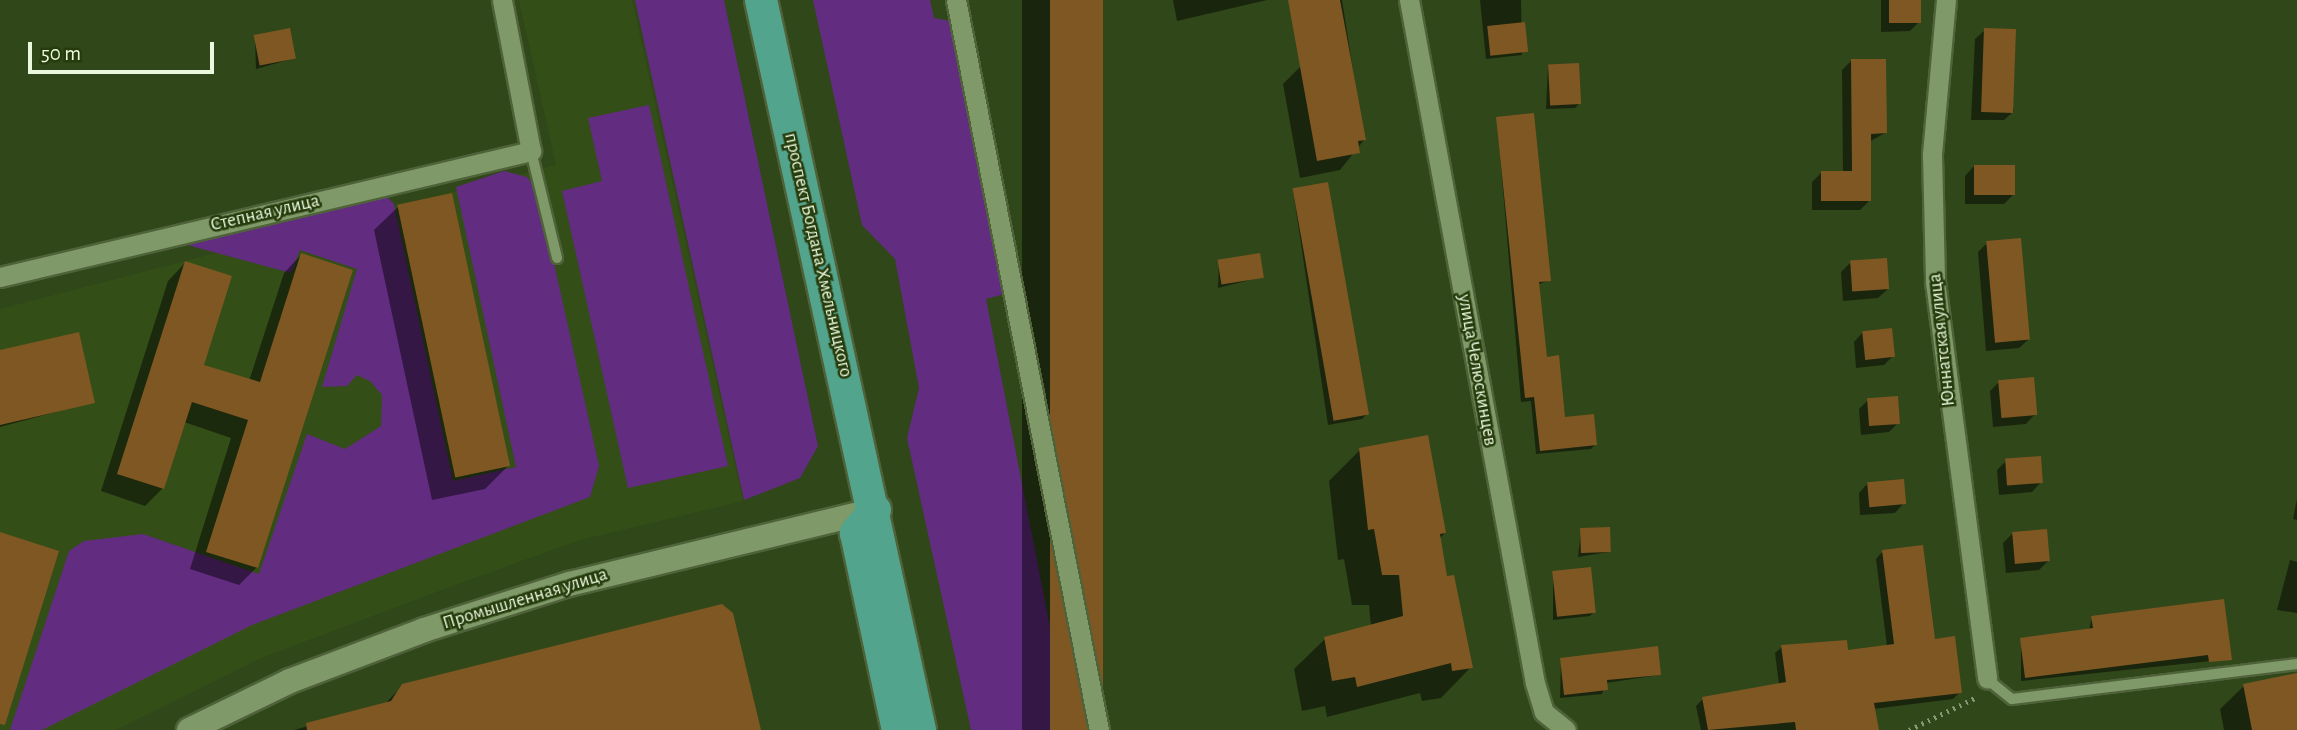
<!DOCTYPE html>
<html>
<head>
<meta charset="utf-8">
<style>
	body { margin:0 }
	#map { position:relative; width:2297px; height:730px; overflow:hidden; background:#304719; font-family:"Alegreya Sans",sans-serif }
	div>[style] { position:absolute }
	.built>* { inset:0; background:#344e17 }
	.green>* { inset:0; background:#622c81 }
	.shadow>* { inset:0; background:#0007; transform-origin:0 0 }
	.building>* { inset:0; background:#7f5723; transform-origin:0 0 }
	.path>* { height:4.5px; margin-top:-2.25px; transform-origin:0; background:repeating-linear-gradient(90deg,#879a75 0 2px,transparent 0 7px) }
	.roads { filter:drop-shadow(2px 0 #4f623a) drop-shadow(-2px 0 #4f623a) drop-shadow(0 2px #4f623a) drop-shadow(0 -2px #4f623a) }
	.service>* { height:10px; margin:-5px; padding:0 5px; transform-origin:5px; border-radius:5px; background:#7f9968 }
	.minor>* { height:19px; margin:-9.5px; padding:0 9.5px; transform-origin:9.5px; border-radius:9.5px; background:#7f9968 }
	.tertiary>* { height:24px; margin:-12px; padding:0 12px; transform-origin:12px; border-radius:12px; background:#7f9968 }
	.primary>* { height:32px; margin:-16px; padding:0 16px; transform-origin:16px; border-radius:16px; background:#53a48d }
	span { translate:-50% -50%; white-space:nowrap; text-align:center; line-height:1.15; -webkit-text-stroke:5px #263c0d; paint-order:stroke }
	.street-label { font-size:19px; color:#eaf9de }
	.scale { position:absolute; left:28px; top:42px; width:186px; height:32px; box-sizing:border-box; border:4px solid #eaf9de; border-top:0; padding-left:9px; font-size:21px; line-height:24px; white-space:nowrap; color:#eaf9de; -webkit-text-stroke:5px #263c0d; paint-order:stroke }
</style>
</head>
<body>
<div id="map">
	<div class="built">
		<div style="clip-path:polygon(519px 0,632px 0,743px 501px,580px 540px,463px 582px,261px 658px,116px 730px,0 730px,0 309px,556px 165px)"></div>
	</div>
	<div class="green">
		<div style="clip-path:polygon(635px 0,724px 0,818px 446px,800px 478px,744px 500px)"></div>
		<div style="clip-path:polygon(813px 0,930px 0,934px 18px,956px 22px,1008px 293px,986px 299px,1070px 730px,971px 730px,907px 438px,919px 388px,895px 259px,862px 225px)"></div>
		<div style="clip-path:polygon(649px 105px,728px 466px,628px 488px,562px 191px,602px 181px,588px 118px)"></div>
		<div style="clip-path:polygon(504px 171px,527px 177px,538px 191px,599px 466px,590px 497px,252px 625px,42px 730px,10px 730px,69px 551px,84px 541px,143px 534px,259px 574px,307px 434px,345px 449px,381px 426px,382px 395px,370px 381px,357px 375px,347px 386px,322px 387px,357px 269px,300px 250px,291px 273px,180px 243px,187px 235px,386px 196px,394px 204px,453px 481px,516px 467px,456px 187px)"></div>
	</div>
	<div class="shadow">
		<div style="left:1022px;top:0;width:79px;height:744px"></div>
		<div style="clip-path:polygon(1173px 0,1267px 0,1177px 21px)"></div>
		<div style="clip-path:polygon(1300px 0,1342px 0,1364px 140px,1340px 170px,1300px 178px,1283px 84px,1301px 66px)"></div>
		<div style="clip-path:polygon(1480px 0,1521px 0,1522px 55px,1486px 59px)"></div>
		<div style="clip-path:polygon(1881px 0,1919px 0,1919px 22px,1910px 31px,1881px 32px)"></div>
		<div style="clip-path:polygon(1985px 30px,2014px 111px,2004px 120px,1971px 120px,1975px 39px)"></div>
		<div style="clip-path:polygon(255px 38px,295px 58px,256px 69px)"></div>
		<div style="clip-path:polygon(1852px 60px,1885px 133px,1869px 142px,1870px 200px,1860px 210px,1812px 210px,1812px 182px,1821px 173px,1843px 173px,1842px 70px)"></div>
		<div style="clip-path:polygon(1548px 66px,1579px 104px,1575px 108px,1546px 109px)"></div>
		<div style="clip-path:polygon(1497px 119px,1549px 280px,1537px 285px,1545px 359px,1563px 419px,1595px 445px,1591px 449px,1536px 454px,1531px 401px,1521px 402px)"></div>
		<div style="clip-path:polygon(1974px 166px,2013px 195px,2004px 204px,1965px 204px,1965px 176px)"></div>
		<div style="clip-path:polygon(1293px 190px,1366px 415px,1362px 419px,1328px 425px)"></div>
		<div style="clip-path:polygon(398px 207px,509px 465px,485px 489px,432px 500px,374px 230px)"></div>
		<div style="clip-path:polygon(1987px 243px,2029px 339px,2019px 348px,1986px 351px,1978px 252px)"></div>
		<div style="clip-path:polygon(301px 255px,257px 567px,239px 585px,190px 569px,231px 438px,184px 422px,163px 488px,145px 506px,101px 491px,168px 281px,185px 263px,202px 366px,249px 381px,284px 273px)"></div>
		<div style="clip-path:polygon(1219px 261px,1262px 277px,1218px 288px)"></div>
		<div style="clip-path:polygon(1850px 263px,1888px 289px,1878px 298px,1843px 301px,1841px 272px)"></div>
		<div style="clip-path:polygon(1863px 332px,1893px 356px,1884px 365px,1856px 368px,1854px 342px)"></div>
		<div style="clip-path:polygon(0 352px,93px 402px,0 427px)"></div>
		<div style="clip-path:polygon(1999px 382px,2035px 414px,2026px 424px,1993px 427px,1990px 391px)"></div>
		<div style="clip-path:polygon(1868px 400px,1898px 423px,1889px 432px,1861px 435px,1859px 409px)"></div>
		<div style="clip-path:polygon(1360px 450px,1445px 533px,1439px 539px,1446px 578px,1471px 667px,1441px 698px,1422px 701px,1420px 693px,1327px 717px,1325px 706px,1302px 711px,1294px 669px,1325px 639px,1371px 626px,1369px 605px,1352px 605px,1344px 559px,1338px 560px,1329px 481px)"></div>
		<div style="clip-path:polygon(2006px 461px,2041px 482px,2032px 492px,1999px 495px,1997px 470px)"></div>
		<div style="clip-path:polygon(1868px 483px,1904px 503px,1895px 513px,1860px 515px,1859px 493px)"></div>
		<div style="clip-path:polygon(2297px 499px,2297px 520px,2293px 519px)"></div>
		<div style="clip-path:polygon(1581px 530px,1609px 552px,1578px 557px)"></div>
		<div style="clip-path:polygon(2012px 534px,2048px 561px,2039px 570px,2006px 573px,2003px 543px)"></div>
		<div style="clip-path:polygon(1882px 552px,1960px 692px,1953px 699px,1873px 709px,1877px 730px,1701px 730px,1696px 706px,1703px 699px,1779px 685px,1775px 653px,1782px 647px,1847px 651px,1887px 646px,1876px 559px)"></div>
		<div style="clip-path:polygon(2290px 560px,2297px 562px,2297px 613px,2277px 610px)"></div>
		<div style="clip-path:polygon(1553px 573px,1594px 612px,1590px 616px,1553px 620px)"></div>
		<div style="clip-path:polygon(2092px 617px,2230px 659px,2021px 681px,2021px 639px,2089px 630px)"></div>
		<div style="clip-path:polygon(1561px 660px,1659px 675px,1606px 683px,1602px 694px,1560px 698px)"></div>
		<div style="clip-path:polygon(403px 685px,756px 730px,294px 730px,384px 705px)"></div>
		<div style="clip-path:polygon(2244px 686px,2297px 730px,2224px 730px,2220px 709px)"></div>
	</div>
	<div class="building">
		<div style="left:1050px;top:0;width:53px;height:744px"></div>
		<div style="clip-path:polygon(1288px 0,1340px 0,1366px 140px,1358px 141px,1360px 153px,1317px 161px)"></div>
		<div style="left:1889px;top:0;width:32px;height:23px"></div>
		<div style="left:1525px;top:22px;width:30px;height:38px;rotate:84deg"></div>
		<div style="left:290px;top:28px;width:31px;height:37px;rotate:79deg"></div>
		<div style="left:1984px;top:28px;width:32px;height:84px;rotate:2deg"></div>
		<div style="clip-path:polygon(1851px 59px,1886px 59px,1887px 133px,1871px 134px,1871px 201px,1821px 201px,1821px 171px,1852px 171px)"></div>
		<div style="left:1579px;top:63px;width:41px;height:31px;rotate:87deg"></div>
		<div style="clip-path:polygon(1534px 113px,1551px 281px,1539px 282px,1547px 357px,1559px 355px,1565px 417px,1594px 414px,1597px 445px,1540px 451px,1534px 397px,1525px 398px,1496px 117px)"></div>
		<div style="left:1974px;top:165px;width:41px;height:30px"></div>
		<div style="left:1328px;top:182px;width:236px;height:36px;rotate:80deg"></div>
		<div style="left:452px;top:193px;width:279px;height:56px;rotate:78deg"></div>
		<div style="left:2021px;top:238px;width:102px;height:35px;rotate:85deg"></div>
		<div style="clip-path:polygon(301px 253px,353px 270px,258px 568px,206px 552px,248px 420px,192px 402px,164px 489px,117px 474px,185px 261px,232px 276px,204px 365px,260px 382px)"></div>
		<div style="left:1260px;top:253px;width:25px;height:43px;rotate:81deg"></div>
		<div style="left:1887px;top:258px;width:31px;height:37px;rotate:86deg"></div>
		<div style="left:1892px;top:328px;width:29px;height:30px;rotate:84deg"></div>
		<div style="clip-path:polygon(79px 332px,95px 403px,0 425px,0 350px)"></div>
		<div style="left:2034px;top:377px;width:38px;height:36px;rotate:85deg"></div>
		<div style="left:1898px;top:396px;width:28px;height:31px;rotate:86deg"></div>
		<div style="clip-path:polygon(1428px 435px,1446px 533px,1440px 534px,1447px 576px,1454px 575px,1473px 668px,1452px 671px,1451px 663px,1357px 687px,1355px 677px,1332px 681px,1324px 637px,1403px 616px,1399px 575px,1382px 575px,1374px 529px,1368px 530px,1359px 448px)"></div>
		<div style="left:2041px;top:456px;width:27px;height:36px;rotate:86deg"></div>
		<div style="left:1904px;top:479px;width:25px;height:37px;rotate:85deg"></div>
		<div style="left:1610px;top:527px;width:25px;height:30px;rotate:88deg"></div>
		<div style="left:2047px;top:529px;width:32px;height:35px;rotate:85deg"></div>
		<div style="clip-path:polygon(0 532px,59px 551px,5px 725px,0 724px)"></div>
		<div style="clip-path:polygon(1923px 545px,1935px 639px,1955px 636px,1962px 693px,1874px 703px,1879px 730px,1796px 730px,1795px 722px,1708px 730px,1702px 697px,1786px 682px,1781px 645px,1847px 640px,1848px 650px,1894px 644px,1882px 550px)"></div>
		<div style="left:1591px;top:567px;width:46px;height:39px;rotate:84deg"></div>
		<div style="clip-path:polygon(2224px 599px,2232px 660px,2209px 662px,2208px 655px,2025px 678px,2020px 638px,2093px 628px,2091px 616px)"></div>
		<div style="clip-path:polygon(722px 604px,733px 613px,761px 730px,307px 730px,306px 723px,391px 701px,402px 684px)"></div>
		<div style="clip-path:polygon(1658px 646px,1661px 675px,1607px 680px,1608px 690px,1564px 695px,1560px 658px)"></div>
		<div style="clip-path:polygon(2297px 673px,2297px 730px,2252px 730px,2243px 684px)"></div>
	</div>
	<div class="path">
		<div style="left:1909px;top:730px;width:76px;rotate:-25.9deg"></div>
	</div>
	<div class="roads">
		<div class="service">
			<div style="left:531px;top:151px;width:110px;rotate:76.3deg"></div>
			<div style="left:1987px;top:679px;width:32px;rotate:39deg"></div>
			<div style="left:2012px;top:699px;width:287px;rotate:-7deg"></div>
		</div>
		<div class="minor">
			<div style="left:956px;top:0;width:744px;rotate:78.92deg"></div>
			<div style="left:1409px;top:0;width:695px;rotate:79.55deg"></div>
			<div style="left:1535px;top:683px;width:30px;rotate:73deg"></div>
			<div style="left:1544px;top:712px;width:28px;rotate:39deg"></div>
			<div style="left:1946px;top:0;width:156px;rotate:95.2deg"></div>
			<div style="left:1932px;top:155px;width:127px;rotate:88.6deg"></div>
			<div style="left:1935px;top:282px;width:400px;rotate:82.5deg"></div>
			<div style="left:0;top:277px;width:546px;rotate:-13.35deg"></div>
			<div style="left:531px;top:151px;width:154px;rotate:-100.9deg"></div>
		</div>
		<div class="tertiary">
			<div style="left:189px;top:730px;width:112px;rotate:-25.9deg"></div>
			<div style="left:290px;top:681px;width:143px;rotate:-20.8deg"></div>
			<div style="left:424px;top:630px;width:152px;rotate:-17.6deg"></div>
			<div style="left:569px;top:584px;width:315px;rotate:-13.6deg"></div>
		</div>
		<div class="primary">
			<div style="left:761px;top:0;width:747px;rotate:77.71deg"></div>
			<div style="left:875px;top:510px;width:30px;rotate:130deg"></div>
			<div style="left:856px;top:533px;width:201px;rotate:78deg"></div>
		</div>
	</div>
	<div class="street-label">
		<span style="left:265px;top:213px;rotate:-13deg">Степная улица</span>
		<span style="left:818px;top:255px;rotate:77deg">проспект Богдана Хмельницкого</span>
		<span style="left:1942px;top:340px;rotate:-96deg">Юннатская улица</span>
		<span style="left:1477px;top:370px;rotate:80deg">улица Челюскинцев</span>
		<span style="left:525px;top:599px;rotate:-17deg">Промышленная улица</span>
	</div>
	<div class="scale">50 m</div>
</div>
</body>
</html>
